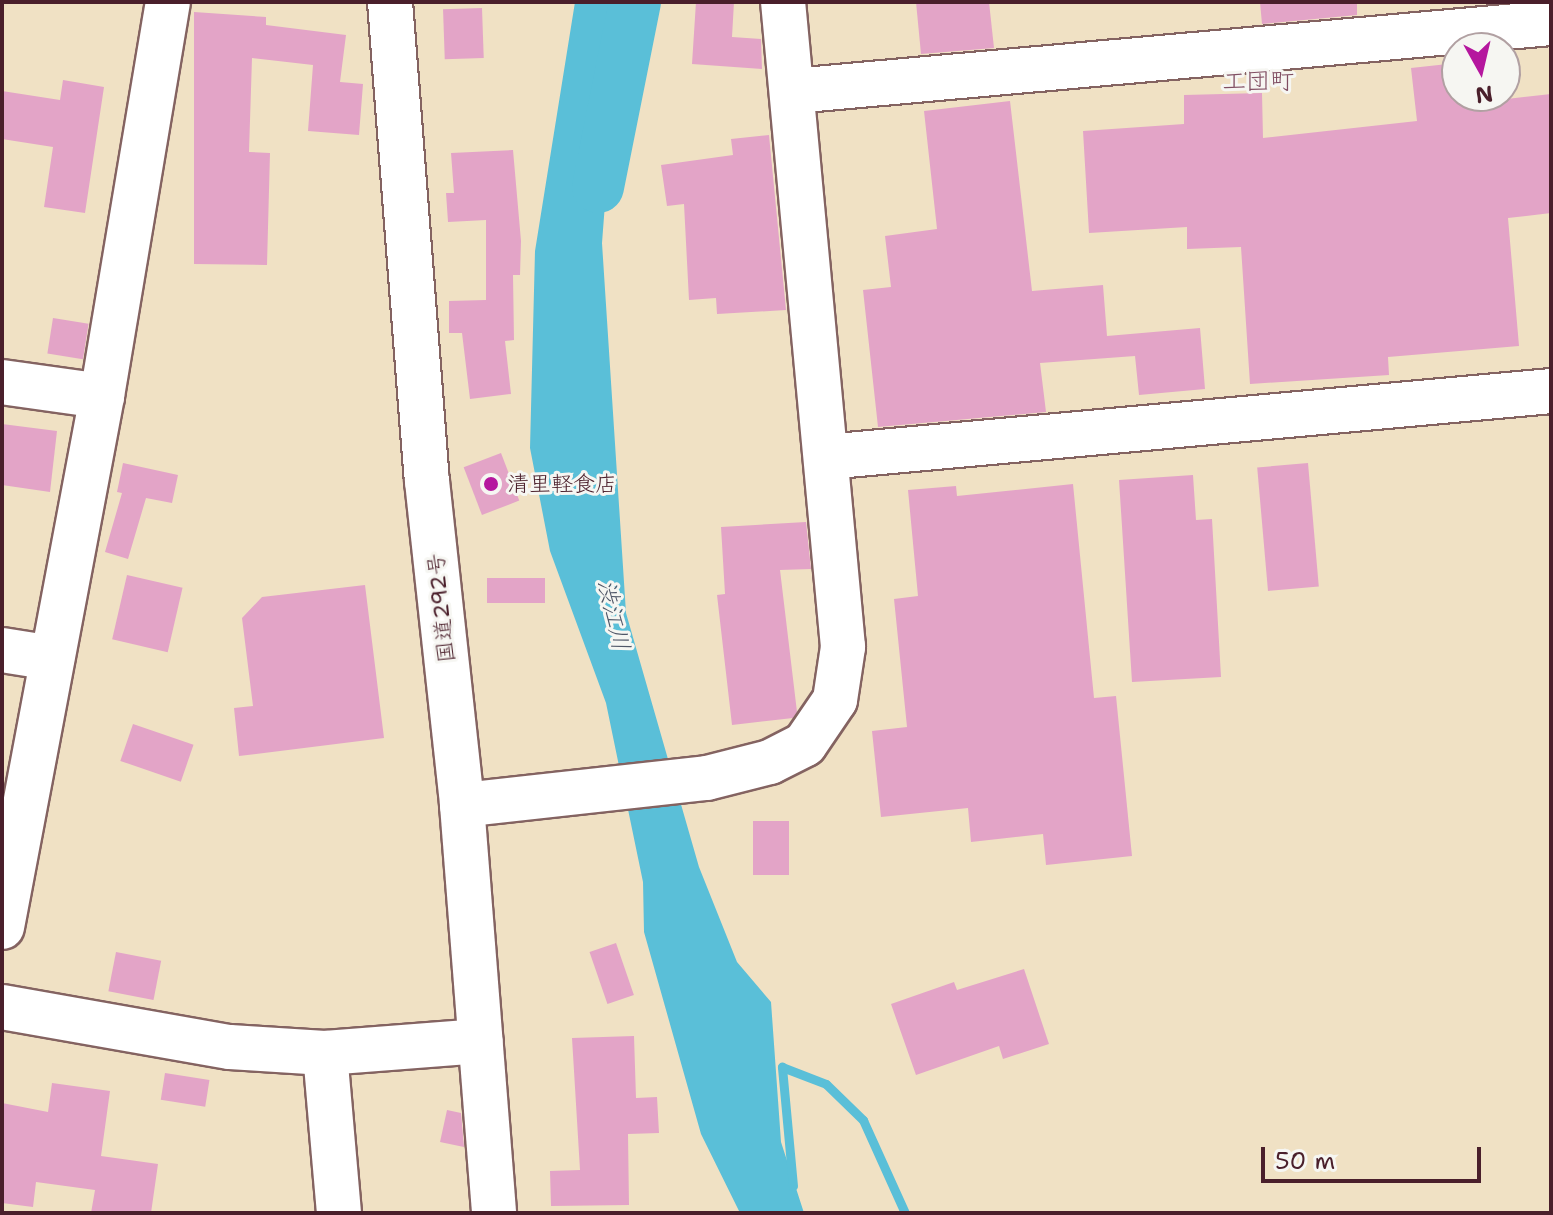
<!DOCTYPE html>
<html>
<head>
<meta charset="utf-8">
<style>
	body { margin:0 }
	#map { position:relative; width:1553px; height:1215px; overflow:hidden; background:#f0e1c4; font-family:"Shantell Sans","Klee One",sans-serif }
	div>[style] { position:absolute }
	.water>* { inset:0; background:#5abfd8 }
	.stream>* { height:9px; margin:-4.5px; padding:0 4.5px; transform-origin:4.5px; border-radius:4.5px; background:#5abfd8 }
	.river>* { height:52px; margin:-26px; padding:0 26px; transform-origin:26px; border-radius:26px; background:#5abfd8 }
	.building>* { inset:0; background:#e3a4c7; transform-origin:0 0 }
	.roads { filter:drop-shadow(2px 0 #846361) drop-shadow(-2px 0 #846361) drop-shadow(0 2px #846361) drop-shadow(0 -2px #846361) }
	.minor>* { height:44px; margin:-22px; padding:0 22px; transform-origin:22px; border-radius:22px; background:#fff }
	.highway>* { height:44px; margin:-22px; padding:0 22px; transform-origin:22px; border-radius:22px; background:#fff }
	.dots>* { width:22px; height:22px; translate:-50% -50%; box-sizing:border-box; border:4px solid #f6f6f2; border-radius:50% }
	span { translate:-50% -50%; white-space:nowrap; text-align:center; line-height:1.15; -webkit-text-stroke:6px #f6f6f2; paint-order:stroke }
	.poi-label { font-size:22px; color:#4a1f2b }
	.left { translate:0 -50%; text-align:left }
	.street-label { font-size:22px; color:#4a1f2b }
	.neighbourhood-label { font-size:24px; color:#804e62 }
	.water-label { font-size:24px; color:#505768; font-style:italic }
	.frame { position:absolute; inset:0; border:4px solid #4a1f2b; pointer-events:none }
	.north { position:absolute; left:1441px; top:32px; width:80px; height:80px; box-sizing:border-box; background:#f6f6f2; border:2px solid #b1a0a2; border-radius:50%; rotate:172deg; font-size:22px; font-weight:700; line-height:32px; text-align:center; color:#4a1f2b }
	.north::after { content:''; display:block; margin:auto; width:28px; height:36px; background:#b5179e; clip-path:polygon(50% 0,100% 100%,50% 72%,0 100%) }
	.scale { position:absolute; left:1261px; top:1147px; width:220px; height:36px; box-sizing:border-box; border:4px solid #4a1f2b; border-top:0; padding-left:10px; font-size:24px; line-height:28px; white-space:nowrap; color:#4a1f2b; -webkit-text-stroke:6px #f6f6f2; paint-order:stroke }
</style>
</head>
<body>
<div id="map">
	<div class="water">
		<div style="clip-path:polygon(575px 2px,626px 2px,619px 20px,602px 243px,626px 613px,699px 867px,737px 962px,771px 1002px,781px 1142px,804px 1213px,740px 1213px,701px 1134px,644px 932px,643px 882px,606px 703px,550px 551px,530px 448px,535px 251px)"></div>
	</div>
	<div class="stream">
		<div style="left:793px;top:1186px;width:120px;rotate:-95.3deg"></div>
		<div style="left:782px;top:1067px;width:47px;rotate:21.1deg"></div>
		<div style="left:826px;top:1084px;width:52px;rotate:44.2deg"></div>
		<div style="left:863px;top:1120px;width:102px;rotate:65.7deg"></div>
	</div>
	<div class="river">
		<div style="left:598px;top:187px;width:189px;rotate:-78.7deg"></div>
	</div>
	<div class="building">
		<div style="clip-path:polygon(696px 2px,734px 2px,732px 37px,761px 39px,762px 69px,692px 64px)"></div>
		<div style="clip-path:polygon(916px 2px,989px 2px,994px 48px,921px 54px)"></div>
		<div style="clip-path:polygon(1260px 2px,1357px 2px,1357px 15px,1262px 24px)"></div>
		<div style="left:482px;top:8px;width:50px;height:39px;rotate:88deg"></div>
		<div style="clip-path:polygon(194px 12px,266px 17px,266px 25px,346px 35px,340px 82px,363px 84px,359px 135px,308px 131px,313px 65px,252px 58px,249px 152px,270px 153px,267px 265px,194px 264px)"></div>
		<div style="clip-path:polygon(1457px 63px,1457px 96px,1471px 96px,1472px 103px,1551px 94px,1551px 213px,1508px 218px,1519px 346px,1388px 357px,1389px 375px,1250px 384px,1241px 247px,1187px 249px,1187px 227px,1089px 233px,1083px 131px,1184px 124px,1184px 95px,1262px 93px,1263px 138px,1417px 121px,1411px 68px)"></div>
		<div style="clip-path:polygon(63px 80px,104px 87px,85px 213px,44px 207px,53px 147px,2px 139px,2px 91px,60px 100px)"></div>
		<div style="clip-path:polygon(1010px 101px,1032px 291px,1103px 285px,1107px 336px,1200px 328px,1205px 389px,1139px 395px,1135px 356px,1040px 363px,1046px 412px,878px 427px,863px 290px,891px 287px,885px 236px,937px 229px,924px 111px)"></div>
		<div style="clip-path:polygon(769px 135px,786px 310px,717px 314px,716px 298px,689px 300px,684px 204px,667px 206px,661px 165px,733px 155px,731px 139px)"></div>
		<div style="clip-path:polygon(513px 150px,521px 241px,520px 275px,513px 275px,514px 340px,505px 341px,511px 394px,470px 399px,462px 333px,449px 333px,449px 301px,486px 300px,486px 220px,448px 222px,446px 193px,454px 193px,451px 153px)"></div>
		<div style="left:53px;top:318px;width:36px;height:36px;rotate:9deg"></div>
		<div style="clip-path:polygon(2px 424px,57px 431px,50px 492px,2px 485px)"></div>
		<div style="left:501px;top:453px;width:51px;height:40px;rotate:69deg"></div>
		<div style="clip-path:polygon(123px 463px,178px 475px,172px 503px,146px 498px,128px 559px,105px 552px,122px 493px,117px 492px)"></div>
		<div style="left:1308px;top:463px;width:124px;height:51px;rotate:85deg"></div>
		<div style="clip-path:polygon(1193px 475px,1196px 520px,1212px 519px,1221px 677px,1132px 682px,1119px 480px)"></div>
		<div style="clip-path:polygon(1073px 484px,1094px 698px,1116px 696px,1132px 856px,1046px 865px,1043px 834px,971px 842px,968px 808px,881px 817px,872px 731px,907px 727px,894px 599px,918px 596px,908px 490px,956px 486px,957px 496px)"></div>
		<div style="clip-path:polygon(806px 522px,811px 569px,780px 570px,797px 712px,793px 718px,732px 725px,717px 595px,725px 594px,721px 527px)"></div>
		<div style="left:127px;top:575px;width:57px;height:66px;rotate:13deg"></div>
		<div style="left:545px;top:578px;width:25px;height:58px;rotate:90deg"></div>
		<div style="clip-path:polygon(365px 585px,384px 738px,239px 756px,234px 708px,253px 706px,242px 618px,262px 597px)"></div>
		<div style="left:133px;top:724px;width:64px;height:39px;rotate:19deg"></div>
		<div style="left:753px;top:821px;width:36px;height:54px"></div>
		<div style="left:616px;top:943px;width:55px;height:28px;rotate:71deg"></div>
		<div style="left:116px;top:952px;width:46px;height:40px;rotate:11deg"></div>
		<div style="clip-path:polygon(1024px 969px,1049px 1044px,1003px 1059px,999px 1046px,916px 1075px,891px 1004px,954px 982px,957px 990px)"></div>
		<div style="clip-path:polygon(634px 1036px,636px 1098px,657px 1097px,659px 1133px,628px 1134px,629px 1205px,551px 1206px,550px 1171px,580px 1170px,572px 1038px)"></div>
		<div style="left:165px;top:1073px;width:45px;height:27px;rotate:9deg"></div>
		<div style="clip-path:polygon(52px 1083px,110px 1091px,101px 1156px,158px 1164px,151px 1213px,91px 1213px,95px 1190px,36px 1182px,33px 1207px,2px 1203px,2px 1103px,48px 1112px)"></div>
		<div style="clip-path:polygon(447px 1110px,461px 1113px,464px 1147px,440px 1142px)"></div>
	</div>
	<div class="roads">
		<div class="minor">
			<div style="left:793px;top:91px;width:761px;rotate:-5.13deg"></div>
			<div style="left:2px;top:382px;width:101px;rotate:8deg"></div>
			<div style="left:826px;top:457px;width:728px;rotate:-5.2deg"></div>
			<div style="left:2px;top:650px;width:51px;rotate:9.1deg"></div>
			<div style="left:462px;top:805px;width:246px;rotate:-6.3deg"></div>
			<div style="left:707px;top:778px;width:65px;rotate:-14.3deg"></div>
			<div style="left:770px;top:762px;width:39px;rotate:-27deg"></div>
			<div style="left:805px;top:744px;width:53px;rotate:-55.7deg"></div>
			<div style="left:835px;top:700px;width:54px;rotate:-81.4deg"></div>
			<div style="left:843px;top:647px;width:648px;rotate:-95.31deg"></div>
			<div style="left:2px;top:927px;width:540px;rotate:-79.33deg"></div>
			<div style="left:102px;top:396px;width:399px;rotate:-80.5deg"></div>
			<div style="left:2px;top:1007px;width:231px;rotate:10deg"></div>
			<div style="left:230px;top:1047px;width:95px;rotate:3.6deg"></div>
			<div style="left:325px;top:1053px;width:156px;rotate:-4.4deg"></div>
			<div style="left:325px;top:1053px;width:161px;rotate:85deg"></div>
		</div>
		<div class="highway">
			<div style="left:390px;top:2px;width:480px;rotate:85.6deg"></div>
			<div style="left:427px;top:481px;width:326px;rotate:83.8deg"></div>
			<div style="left:462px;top:805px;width:409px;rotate:85.5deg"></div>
		</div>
	</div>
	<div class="dots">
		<div style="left:491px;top:484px;background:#b5179e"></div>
	</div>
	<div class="poi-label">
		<span class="left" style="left:507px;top:484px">清里軽食店</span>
	</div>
	<div class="street-label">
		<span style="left:441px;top:608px;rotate:-96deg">国道292号</span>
	</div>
	<div class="neighbourhood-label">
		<span style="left:1258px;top:82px">工団町</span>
	</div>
	<div class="water-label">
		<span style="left:613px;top:615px;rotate:77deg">渋江川</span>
	</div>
	<div class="frame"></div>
	<div class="north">N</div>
	<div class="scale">50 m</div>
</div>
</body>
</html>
